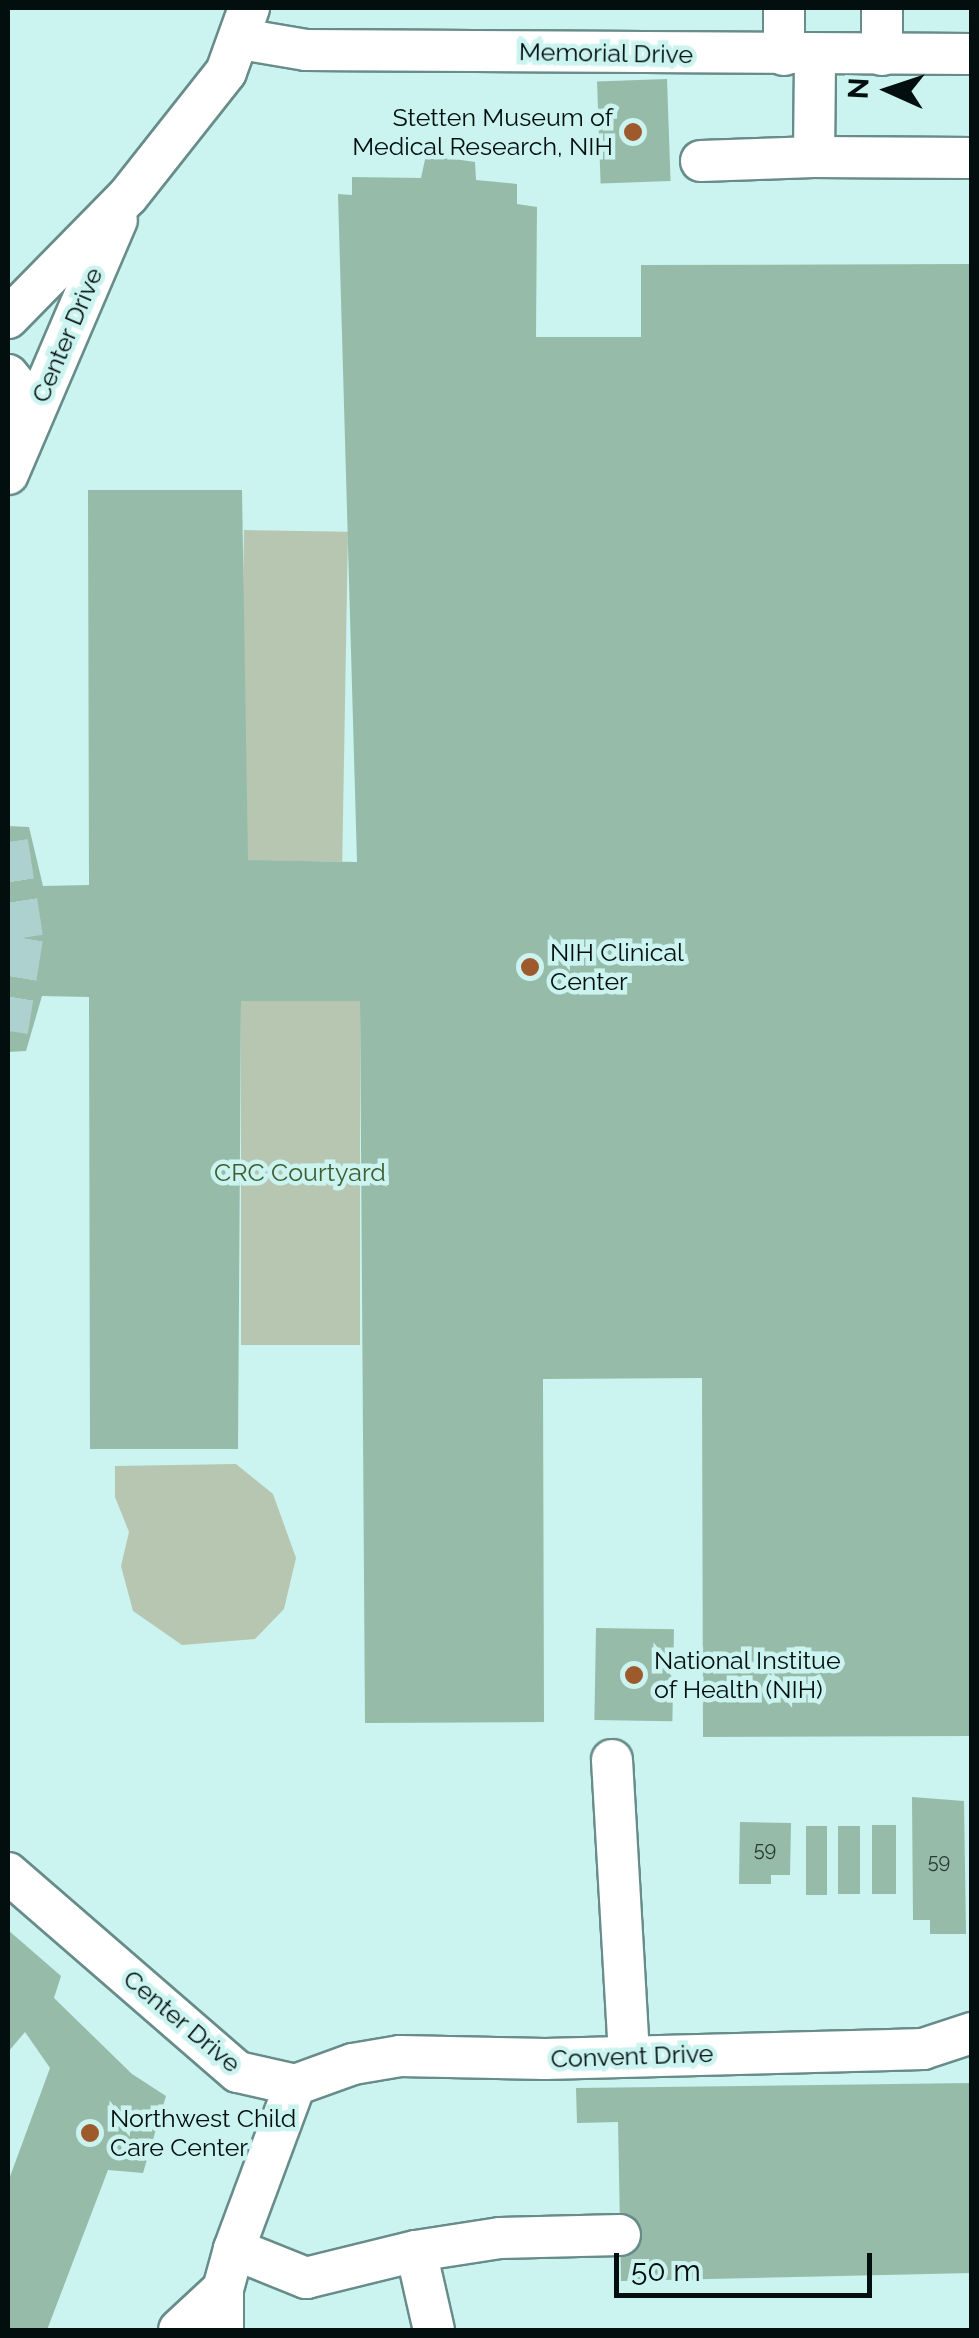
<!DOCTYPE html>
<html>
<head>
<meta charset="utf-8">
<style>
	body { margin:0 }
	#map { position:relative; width:979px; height:2338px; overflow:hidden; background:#cbf3f0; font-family:Raleway,sans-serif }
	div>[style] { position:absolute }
	.green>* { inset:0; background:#b7c6b0; transform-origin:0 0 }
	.building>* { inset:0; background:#97bba9; transform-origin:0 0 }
	.minor-tunnel>* { height:40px; margin-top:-20px; transform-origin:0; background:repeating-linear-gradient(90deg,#add1ce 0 40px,transparent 0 60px) }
	.roads { filter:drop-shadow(2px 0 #688c8a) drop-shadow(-2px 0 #688c8a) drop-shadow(0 2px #688c8a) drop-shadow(0 -2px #688c8a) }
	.minor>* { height:40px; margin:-20px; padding:0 20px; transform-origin:20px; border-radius:20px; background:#fff }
	.dots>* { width:28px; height:28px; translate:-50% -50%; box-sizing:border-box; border:5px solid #cbf3f0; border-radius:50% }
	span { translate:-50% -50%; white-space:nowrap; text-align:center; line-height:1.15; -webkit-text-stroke:9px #cbf3f0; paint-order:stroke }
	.number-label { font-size:20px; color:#283a35 }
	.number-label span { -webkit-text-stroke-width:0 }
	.street-label { font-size:25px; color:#030f0e }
	.poi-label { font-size:25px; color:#030f0e }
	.right { translate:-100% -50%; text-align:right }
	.left { translate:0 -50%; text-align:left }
	.park-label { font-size:25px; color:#405d31 }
	.frame { position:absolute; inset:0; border:10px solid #030f0e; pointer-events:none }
	.north { position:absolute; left:839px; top:40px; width:100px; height:100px; -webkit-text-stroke:8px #cbf3f0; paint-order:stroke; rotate:273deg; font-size:28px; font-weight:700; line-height:40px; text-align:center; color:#030f0e }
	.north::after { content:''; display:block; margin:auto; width:35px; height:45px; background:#030f0e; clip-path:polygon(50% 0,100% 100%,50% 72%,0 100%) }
	.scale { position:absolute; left:614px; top:2253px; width:258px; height:45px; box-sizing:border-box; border:5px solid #030f0e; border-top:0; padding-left:12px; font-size:30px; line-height:35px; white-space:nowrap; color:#030f0e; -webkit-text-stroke:8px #cbf3f0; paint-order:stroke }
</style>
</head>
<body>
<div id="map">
	<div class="green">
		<div style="left:244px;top:530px;width:104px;height:330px;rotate:1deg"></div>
		<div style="left:241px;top:1001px;width:119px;height:344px"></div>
		<div style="clip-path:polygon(236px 1464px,273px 1494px,296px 1558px,284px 1609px,255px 1639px,182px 1645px,133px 1611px,121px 1566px,129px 1532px,115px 1497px,115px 1466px)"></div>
	</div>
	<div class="building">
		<div style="left:667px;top:79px;width:102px;height:70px;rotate:88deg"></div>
		<div style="clip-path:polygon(426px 155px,475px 162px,476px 180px,517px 184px,517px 204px,537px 207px,536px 337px,641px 337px,641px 265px,972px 264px,972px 1736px,703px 1737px,702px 1378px,543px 1379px,544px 1722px,365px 1723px,360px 1001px,241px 1001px,238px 1449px,90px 1449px,89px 997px,42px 996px,26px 1051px,8px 1052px,8px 826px,29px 827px,43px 886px,89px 885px,88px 490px,242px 490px,248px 860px,357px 862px,338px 194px,352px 195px,352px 177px,421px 178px)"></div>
		<div style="left:596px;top:1628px;width:78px;height:92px;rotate:1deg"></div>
		<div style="clip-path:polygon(912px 1797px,964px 1801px,966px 1934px,930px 1934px,930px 1920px,913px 1920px)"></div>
		<div style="clip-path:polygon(740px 1822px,791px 1823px,790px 1875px,771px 1875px,771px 1884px,739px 1884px)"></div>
		<div style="left:872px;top:1825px;width:24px;height:69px"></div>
		<div style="left:806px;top:1826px;width:21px;height:69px"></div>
		<div style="left:838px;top:1826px;width:22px;height:68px"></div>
		<div style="clip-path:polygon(8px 1930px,61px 1976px,54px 1998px,132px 2074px,166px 2096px,143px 2173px,108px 2170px,47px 2330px,8px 2330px,8px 2182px,50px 2068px,25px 2032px,8px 2052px)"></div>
		<div style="clip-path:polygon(972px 2083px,972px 2273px,621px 2281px,618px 2122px,577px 2123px,576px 2088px)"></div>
	</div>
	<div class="minor-tunnel">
		<div style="left:8px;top:842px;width:97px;rotate:81.1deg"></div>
		<div style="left:23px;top:938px;width:94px;rotate:99.2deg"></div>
	</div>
	<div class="roads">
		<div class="minor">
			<div style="left:882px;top:8px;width:47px;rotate:90deg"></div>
			<div style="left:241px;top:39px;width:66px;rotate:9.6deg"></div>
			<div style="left:306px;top:50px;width:666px;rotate:0.34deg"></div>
			<div style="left:784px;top:55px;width:47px;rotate:-90deg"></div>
			<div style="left:814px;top:157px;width:158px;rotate:0.4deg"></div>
			<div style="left:701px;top:161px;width:113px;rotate:-2deg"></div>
			<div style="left:814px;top:157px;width:102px;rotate:-89.4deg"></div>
			<div style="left:8px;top:318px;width:171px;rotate:-45.5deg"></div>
			<div style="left:128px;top:196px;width:158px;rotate:-51.7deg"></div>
			<div style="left:226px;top:72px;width:68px;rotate:-70.2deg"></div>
			<div style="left:8px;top:375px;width:21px;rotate:51deg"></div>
			<div style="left:21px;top:391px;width:42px;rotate:84.6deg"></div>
			<div style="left:8px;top:474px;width:276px;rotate:-66.8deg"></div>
			<div style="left:612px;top:1760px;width:292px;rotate:86.7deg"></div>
			<div style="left:8px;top:1873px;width:304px;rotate:40.9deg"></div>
			<div style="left:238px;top:2072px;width:58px;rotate:12.8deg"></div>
			<div style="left:295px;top:2085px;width:62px;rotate:-19.9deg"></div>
			<div style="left:353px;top:2064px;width:48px;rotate:-9.7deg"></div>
			<div style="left:400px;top:2056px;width:145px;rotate:1.2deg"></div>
			<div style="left:545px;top:2059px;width:378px;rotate:-1.5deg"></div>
			<div style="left:923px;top:2049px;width:52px;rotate:-18.1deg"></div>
			<div style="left:234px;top:2249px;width:78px;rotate:21.9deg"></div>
			<div style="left:306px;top:2278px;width:113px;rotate:-13.8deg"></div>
			<div style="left:416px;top:2251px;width:81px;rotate:77.2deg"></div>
			<div style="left:416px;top:2251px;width:85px;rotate:-8.8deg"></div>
			<div style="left:500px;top:2238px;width:120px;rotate:-1.4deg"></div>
			<div style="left:179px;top:2330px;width:60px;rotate:-43deg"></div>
			<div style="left:223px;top:2330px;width:41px;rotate:-90deg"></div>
			<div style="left:223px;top:2289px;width:41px;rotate:-74.6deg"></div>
			<div style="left:234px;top:2249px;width:175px;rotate:-69.6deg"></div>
		</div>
	</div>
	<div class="dots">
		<div style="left:633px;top:132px;background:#9e592c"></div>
		<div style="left:530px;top:967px;background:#9e592c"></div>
		<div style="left:634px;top:1675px;background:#9e592c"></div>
		<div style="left:90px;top:2133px;background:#9e592c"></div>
	</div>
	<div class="number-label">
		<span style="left:765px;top:1849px">59</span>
		<span style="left:939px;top:1861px">59</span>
	</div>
	<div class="street-label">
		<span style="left:606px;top:53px;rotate:1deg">Memorial Drive</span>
		<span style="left:67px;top:335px;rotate:-67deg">Center Drive</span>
		<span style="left:182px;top:2021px;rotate:40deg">Center Drive</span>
		<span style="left:632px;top:2056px;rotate:-2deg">Convent Drive</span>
	</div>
	<div class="poi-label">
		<span class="right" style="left:613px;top:132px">Stetten Museum of<br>Medical Research, NIH</span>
		<span class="left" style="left:550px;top:967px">NIH Clinical<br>Center</span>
		<span class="left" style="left:654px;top:1675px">National Institue<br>of Health (NIH)</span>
		<span class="left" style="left:110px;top:2133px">Northwest Child<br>Care Center</span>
	</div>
	<div class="park-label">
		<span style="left:300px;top:1172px">CRC Courtyard</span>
	</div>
	<div class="frame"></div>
	<div class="north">N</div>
	<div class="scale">50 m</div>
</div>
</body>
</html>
